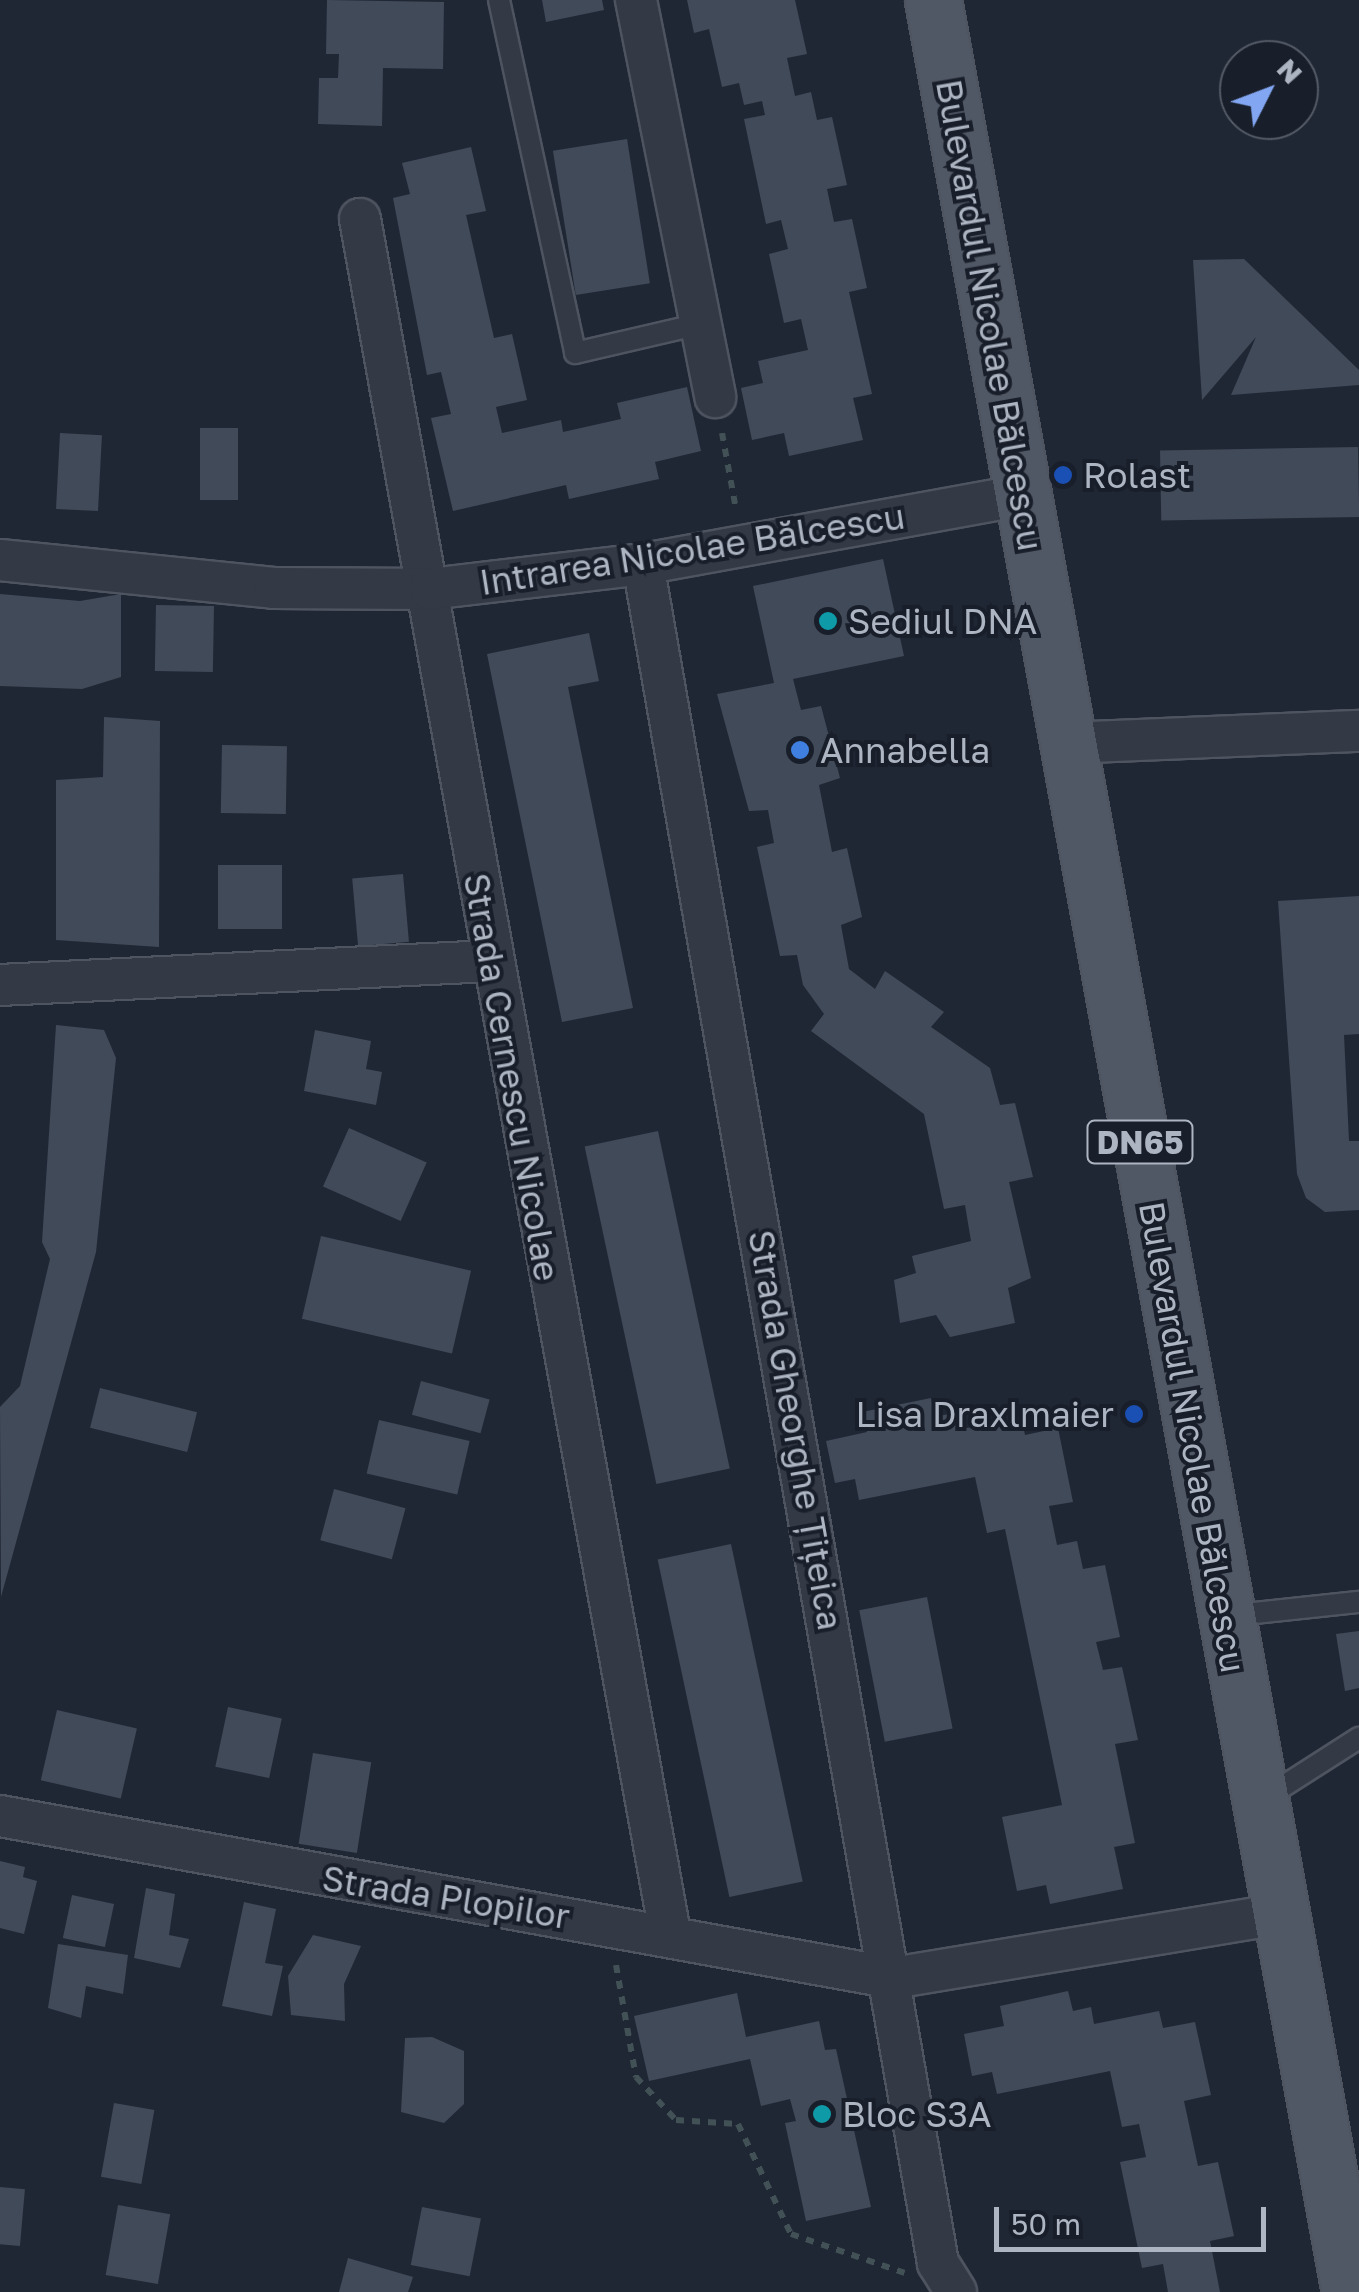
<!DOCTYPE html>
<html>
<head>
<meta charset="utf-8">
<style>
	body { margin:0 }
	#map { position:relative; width:1359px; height:2292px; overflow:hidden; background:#202734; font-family:"Golos Text",sans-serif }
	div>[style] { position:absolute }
	.building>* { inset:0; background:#414a59; transform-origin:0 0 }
	.path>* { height:6px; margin-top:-3px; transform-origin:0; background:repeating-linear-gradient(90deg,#415155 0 8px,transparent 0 16px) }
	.roads { filter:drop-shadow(2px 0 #4e5460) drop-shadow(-2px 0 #4e5460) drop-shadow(0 2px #4e5460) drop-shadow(0 -2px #4e5460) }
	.service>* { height:20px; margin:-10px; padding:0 10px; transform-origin:10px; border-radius:10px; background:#333945 }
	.minor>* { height:40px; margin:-20px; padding:0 20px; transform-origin:20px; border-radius:20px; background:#333945 }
	.primary>* { height:55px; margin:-27.5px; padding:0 27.5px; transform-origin:27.5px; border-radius:27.5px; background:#515865 }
	.dots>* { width:28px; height:28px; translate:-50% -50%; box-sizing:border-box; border:5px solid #191f2a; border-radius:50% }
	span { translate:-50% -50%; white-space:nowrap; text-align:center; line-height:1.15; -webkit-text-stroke:8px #191f2a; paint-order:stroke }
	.shield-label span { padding:2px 8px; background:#191f2a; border:2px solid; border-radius:8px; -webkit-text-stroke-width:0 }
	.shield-label { font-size:32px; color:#adb4c2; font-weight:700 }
	.street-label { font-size:35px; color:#adb4c2 }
	.poi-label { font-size:35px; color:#adb4c2 }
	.left { translate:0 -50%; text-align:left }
	.right { translate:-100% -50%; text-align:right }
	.north { position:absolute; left:1219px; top:40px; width:100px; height:100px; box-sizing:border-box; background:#191f2a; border:2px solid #545b67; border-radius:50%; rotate:48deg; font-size:28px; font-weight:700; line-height:40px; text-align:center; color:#adb4c2 }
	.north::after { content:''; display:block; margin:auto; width:35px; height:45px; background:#82a6f2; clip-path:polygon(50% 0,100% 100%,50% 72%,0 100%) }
	.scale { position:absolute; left:994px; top:2207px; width:272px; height:45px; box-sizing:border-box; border:5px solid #adb4c2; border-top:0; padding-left:12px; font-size:30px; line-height:35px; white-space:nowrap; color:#adb4c2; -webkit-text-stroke:8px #191f2a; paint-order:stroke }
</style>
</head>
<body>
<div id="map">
	<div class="building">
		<div style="clip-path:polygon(327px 0,444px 2px,443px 69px,383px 68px,382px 126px,318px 124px,319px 78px,338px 78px,339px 54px,326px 54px)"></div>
		<div style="clip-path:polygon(542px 0,602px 0,604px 10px,546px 22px)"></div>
		<div style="clip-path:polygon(687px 0,795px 0,807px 54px,787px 58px,795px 96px,811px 92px,817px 120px,832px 117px,847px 185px,827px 189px,834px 222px,852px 219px,867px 288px,849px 292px,872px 394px,853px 398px,863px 440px,789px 456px,784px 433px,752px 440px,741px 388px,763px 383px,758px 361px,808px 350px,801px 319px,784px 323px,769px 254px,788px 249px,781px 220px,766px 224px,744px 119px,765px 115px,762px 101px,744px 105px,739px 83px,722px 87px,709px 29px,694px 33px)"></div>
		<div style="left:627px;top:139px;width:146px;height:75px;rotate:81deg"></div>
		<div style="clip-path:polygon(471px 147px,486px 211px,466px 215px,494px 338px,512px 334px,527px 400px,496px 407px,502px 433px,561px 420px,563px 432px,621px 419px,617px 403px,687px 387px,701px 451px,655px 462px,659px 479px,569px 499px,566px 485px,453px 511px,431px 418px,451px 414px,441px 372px,427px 375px,393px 198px,410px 194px,402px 163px)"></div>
		<div style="clip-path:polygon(1244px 259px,1359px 370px,1359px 385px,1231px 395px,1256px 337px,1202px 400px,1193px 260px)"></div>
		<div style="left:200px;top:428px;width:38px;height:72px"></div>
		<div style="left:60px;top:433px;width:42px;height:76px;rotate:3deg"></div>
		<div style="left:1358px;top:447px;width:70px;height:198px;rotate:89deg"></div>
		<div style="clip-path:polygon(883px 559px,904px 656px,793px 679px,801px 710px,821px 706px,840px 778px,819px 785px,832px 852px,847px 848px,862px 917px,841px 925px,849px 969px,875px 989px,885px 971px,944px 1012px,931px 1027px,990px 1068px,1000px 1105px,1015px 1103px,1033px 1177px,1009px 1182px,1031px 1278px,1008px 1288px,1015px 1323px,950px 1337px,936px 1315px,900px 1323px,894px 1280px,916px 1273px,912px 1256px,971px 1241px,965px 1205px,944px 1209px,924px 1114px,811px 1031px,824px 1014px,803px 985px,797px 955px,780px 956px,757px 847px,774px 843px,768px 810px,749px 811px,717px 694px,774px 683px,753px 586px)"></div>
		<div style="clip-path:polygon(0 594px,80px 601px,121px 594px,121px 677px,82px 689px,0 686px)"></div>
		<div style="left:156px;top:605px;width:58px;height:66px;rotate:1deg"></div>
		<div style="clip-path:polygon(589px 633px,599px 681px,568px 687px,633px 1008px,562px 1022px,487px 654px)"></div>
		<div style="clip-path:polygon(104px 717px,160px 721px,159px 947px,56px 940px,56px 780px,103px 777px)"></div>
		<div style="left:222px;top:745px;width:65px;height:68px;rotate:1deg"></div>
		<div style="left:218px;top:865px;width:64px;height:64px"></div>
		<div style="left:403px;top:874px;width:68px;height:51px;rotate:85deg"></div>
		<div style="clip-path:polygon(1359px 896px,1359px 1034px,1344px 1035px,1349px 1141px,1359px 1141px,1359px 1210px,1325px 1212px,1306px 1198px,1297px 1174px,1278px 901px)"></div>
		<div style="clip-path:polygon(56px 1025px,104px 1030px,116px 1058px,96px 1252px,1px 1597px,0 1407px,20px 1386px,50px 1259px,42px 1242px)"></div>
		<div style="clip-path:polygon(315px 1030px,371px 1041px,366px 1069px,382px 1072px,376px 1105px,304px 1091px)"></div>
		<div style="left:349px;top:1128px;width:85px;height:64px;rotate:24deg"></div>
		<div style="left:658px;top:1131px;width:345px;height:75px;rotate:78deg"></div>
		<div style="left:321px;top:1236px;width:154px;height:85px;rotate:13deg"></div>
		<div style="left:421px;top:1381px;width:71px;height:35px;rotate:15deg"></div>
		<div style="left:100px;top:1388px;width:100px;height:41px;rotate:14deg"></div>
		<div style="clip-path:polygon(931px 1398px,935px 1417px,953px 1413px,957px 1430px,1021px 1417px,1025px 1435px,1058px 1428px,1073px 1502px,1049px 1506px,1057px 1545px,1077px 1541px,1083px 1569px,1105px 1565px,1120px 1637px,1096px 1642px,1103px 1670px,1122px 1667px,1138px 1740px,1115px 1744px,1135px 1843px,1114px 1847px,1123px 1889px,1050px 1904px,1046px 1885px,1017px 1891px,1002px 1817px,1062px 1805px,1005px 1529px,987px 1533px,975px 1477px,859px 1500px,855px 1479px,835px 1483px,826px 1441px,867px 1432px,862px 1412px)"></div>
		<div style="left:379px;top:1420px;width:93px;height:55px;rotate:13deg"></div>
		<div style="left:334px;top:1489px;width:74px;height:53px;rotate:15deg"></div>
		<div style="left:731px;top:1544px;width:345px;height:75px;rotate:78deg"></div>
		<div style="left:927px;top:1597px;width:134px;height:69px;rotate:79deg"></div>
		<div style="clip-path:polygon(1359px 1631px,1359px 1688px,1345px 1691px,1336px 1634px)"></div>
		<div style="left:228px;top:1707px;width:55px;height:61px;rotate:12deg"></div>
		<div style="left:57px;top:1710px;width:82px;height:72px;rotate:13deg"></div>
		<div style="left:313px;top:1753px;width:59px;height:92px;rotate:9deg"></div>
		<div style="clip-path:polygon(0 1861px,25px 1867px,23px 1877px,37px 1881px,24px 1934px,0 1928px)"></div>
		<div style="clip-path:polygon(146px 1888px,175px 1894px,169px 1935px,189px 1939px,180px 1968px,134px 1958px)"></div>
		<div style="left:72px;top:1895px;width:43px;height:44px;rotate:12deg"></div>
		<div style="clip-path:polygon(244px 1902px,276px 1909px,265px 1963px,283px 1966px,272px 2016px,222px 2006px)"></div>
		<div style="clip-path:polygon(313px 1935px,361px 1946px,344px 1984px,345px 2021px,291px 2015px,288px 1976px)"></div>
		<div style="clip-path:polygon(58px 1944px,128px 1955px,123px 1994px,86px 1986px,81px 2018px,48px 2008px)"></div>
		<div style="clip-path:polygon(1068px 1991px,1073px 2011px,1091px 2007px,1094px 2024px,1159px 2011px,1163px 2028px,1195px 2022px,1211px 2095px,1184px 2101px,1198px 2166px,1218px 2162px,1234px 2236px,1210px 2241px,1220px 2292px,1168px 2292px,1163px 2264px,1142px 2268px,1120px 2162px,1146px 2157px,1139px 2124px,1122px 2127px,1110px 2071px,997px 2094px,992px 2072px,972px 2076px,964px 2034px,1004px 2026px,1000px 2006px)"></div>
		<div style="clip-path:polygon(737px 1993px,746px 2037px,819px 2021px,825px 2050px,836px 2049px,871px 2207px,806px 2221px,785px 2123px,796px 2121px,790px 2099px,761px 2106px,750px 2059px,649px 2081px,634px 2016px)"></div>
		<div style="clip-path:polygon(432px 2037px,464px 2051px,464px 2104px,444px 2123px,401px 2112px,405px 2038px)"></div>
		<div style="left:114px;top:2103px;width:41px;height:75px;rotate:10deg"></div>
		<div style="left:0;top:2187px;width:25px;height:57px;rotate:5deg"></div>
		<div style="left:118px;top:2205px;width:53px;height:71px;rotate:10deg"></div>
		<div style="left:422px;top:2207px;width:60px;height:59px;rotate:11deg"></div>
		<div style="clip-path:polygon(348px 2258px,413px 2277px,408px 2292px,339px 2292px)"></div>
	</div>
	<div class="path">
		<div style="left:722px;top:433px;width:77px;rotate:79.6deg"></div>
		<div style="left:616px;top:1965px;width:114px;rotate:79.9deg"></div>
		<div style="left:636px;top:2077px;width:59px;rotate:47.1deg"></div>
		<div style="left:676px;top:2120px;width:62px;rotate:3.7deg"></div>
		<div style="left:738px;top:2124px;width:122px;rotate:64.3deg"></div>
		<div style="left:791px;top:2234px;width:120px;rotate:18.9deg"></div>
	</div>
	<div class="roads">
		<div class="service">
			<div style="left:499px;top:0;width:361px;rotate:77.8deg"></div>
			<div style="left:575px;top:353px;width:128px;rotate:-13.1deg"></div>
			<div style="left:1227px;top:1616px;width:133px;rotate:-6.1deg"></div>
			<div style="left:1265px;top:1798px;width:112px;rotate:-32.6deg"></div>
		</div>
		<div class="minor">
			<div style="left:636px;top:0;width:405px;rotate:78.7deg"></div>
			<div style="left:360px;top:219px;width:1742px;rotate:79.75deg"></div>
			<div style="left:0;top:560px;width:275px;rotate:5.8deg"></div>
			<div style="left:274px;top:588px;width:156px;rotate:0.4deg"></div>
			<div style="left:430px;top:589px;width:214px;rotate:-6.7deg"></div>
			<div style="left:643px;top:564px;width:387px;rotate:-10.3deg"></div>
			<div style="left:643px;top:564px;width:1724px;rotate:80.15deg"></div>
			<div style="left:938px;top:2263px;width:34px;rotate:58deg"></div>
			<div style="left:1068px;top:743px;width:291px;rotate:-2.4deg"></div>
			<div style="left:0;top:985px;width:490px;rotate:-2.8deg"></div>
			<div style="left:0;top:1816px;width:908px;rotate:10.28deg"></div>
			<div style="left:893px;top:1978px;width:391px;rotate:-9.4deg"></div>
		</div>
		<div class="primary">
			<div style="left:933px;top:0;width:2330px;rotate:79.69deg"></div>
		</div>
	</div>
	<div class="dots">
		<div style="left:1063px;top:475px;background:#1a4fb4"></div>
		<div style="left:828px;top:621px;background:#0f9aa8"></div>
		<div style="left:800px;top:750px;background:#3f7fe0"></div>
		<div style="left:1134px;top:1414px;background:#1a4fb4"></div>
		<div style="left:822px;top:2114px;background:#0f9aa8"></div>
	</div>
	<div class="shield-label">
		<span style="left:1140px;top:1142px">DN65</span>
	</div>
	<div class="street-label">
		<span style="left:990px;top:315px;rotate:80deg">Bulevardul Nicolae Bălcescu</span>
		<span style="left:692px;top:549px;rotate:-9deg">Intrarea Nicolae Bălcescu</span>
		<span style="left:512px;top:1077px;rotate:80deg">Strada Cernescu Nicolae</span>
		<span style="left:796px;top:1430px;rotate:80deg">Strada Gheorghe Țițeica</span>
		<span style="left:1193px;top:1437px;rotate:80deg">Bulevardul Nicolae Bălcescu</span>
		<span style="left:446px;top:1897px;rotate:9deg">Strada Plopilor</span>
	</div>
	<div class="poi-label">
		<span class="left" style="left:1083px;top:475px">Rolast</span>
		<span class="left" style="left:848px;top:621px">Sediul DNA</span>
		<span class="left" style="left:820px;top:750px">Annabella</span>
		<span class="right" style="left:1114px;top:1414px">Lisa Draxlmaier</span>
		<span class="left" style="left:842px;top:2114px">Bloc S3A</span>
	</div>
	<div class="north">N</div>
	<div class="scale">50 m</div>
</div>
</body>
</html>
